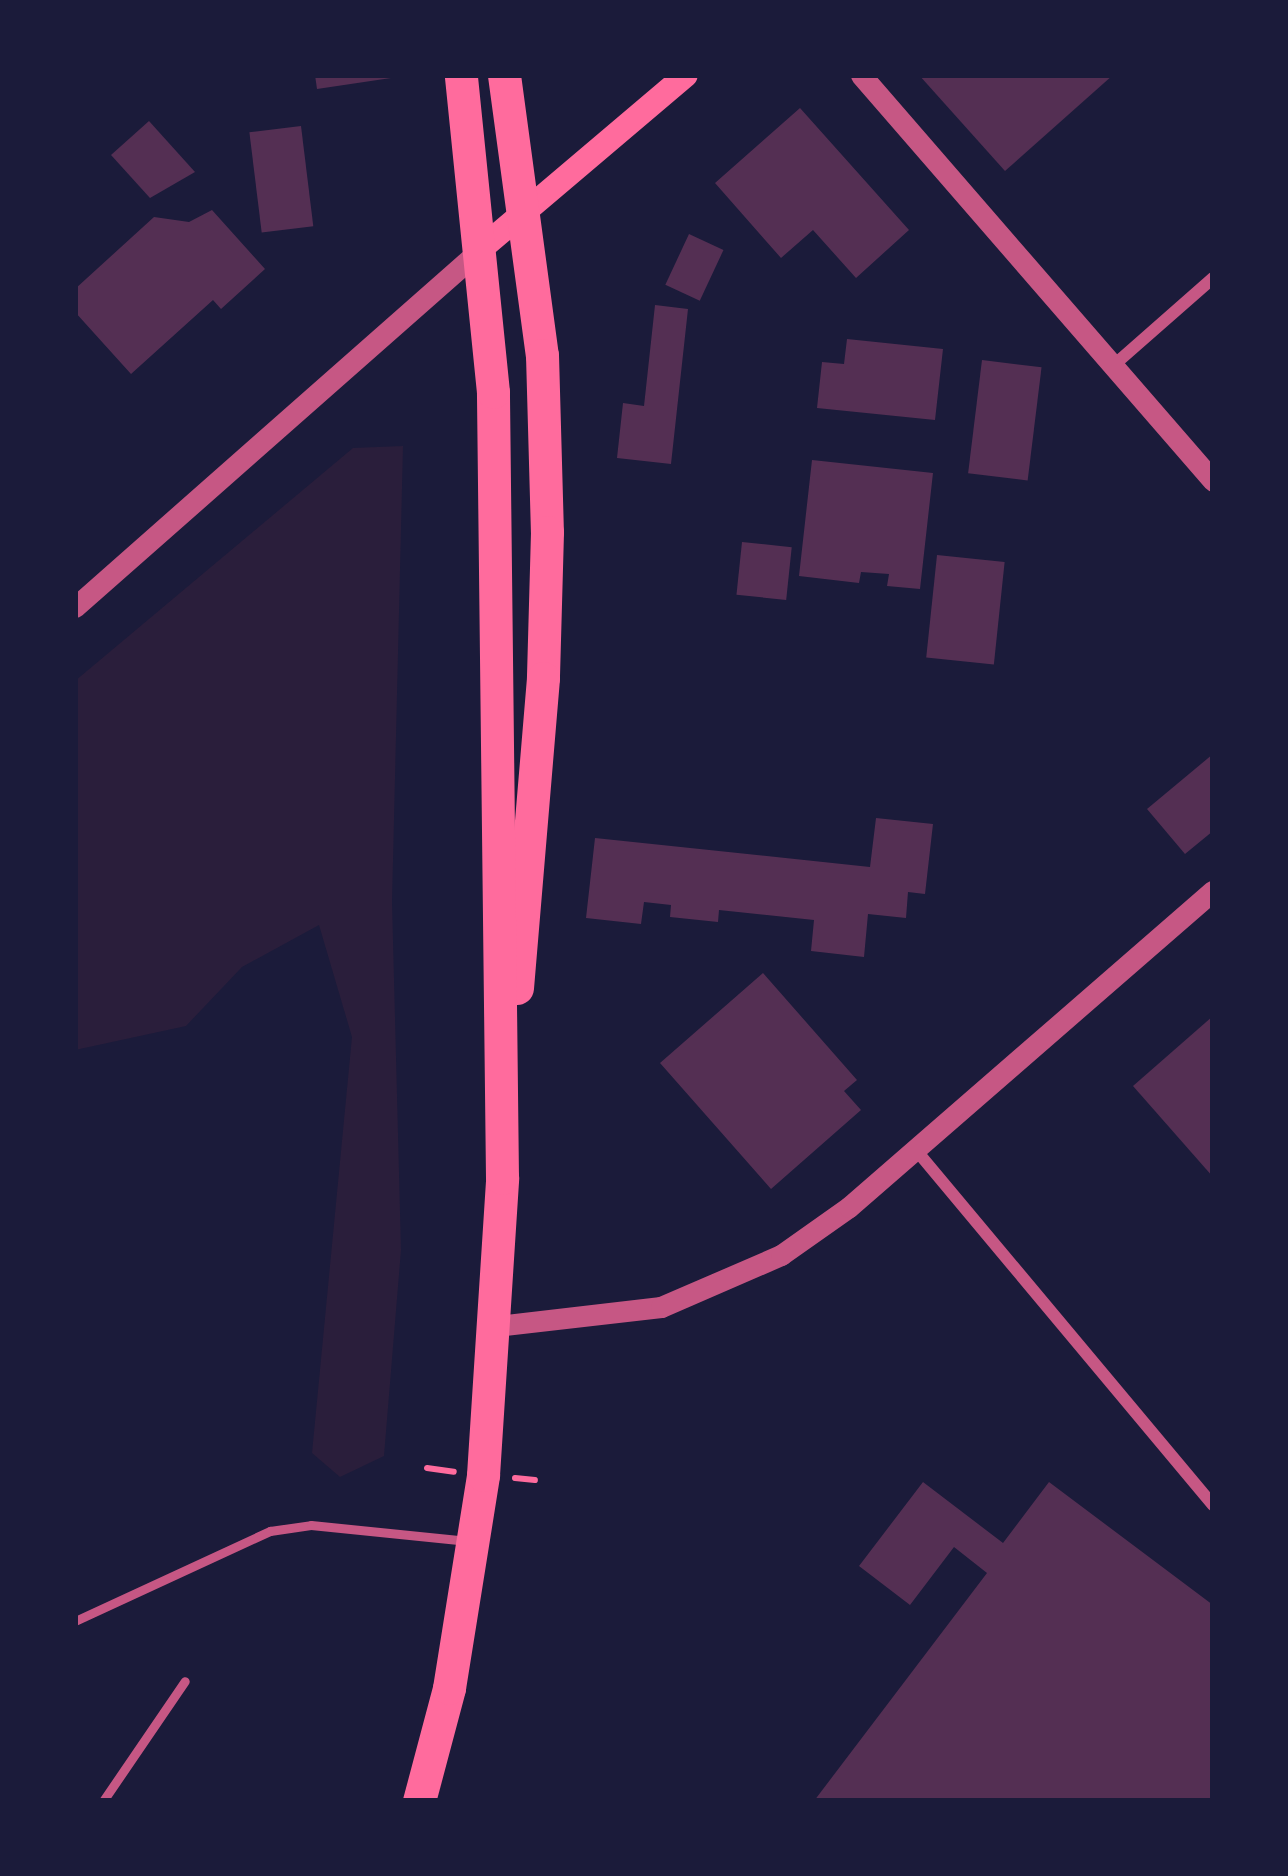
<!DOCTYPE html>
<html>
<head>
<meta charset="utf-8">
<style>
	body { margin:0 }
	#map { position:relative; width:1288px; height:1876px; overflow:hidden; background:#1b1b3a; font-family:"Open Sans",sans-serif }
	div>[style] { position:absolute }
	.green>* { inset:0; background:#2a1e3b }
	.building>* { inset:0; background:#542f53; transform-origin:0 0 }
	.path>* { height:6px; margin:-3px; padding:0 3px; transform-origin:3px; border-radius:3px; background:#ff6b9d }
	.service>* { height:9px; margin:-4.5px; padding:0 4.5px; transform-origin:4.5px; border-radius:4.5px; background:#c65784 }
	.minor>* { height:12px; margin:-6px; padding:0 6px; transform-origin:6px; border-radius:6px; background:#c65784 }
	.tertiary>* { height:21px; margin:-10.5px; padding:0 10.5px; transform-origin:10.5px; border-radius:10.5px; background:#c65784 }
	.secondary>* { height:24px; margin:-12px; padding:0 12px; transform-origin:12px; border-radius:12px; background:#ff6b9d }
	.trunk>* { height:33px; margin:-16.5px; padding:0 16.5px; transform-origin:16.5px; border-radius:16.5px; background:#ff6b9d }
	span { translate:-50% -50%; white-space:nowrap; text-align:center; line-height:1.15; -webkit-text-stroke:10px #1b1b3a; paint-order:stroke }
	.frame { position:absolute; inset:0; border:78px solid #1b1b3a; pointer-events:none }
</style>
</head>
<body>
<div id="map">
	<div class="green">
		<div style="clip-path:polygon(403px 446px,392px 902px,401px 1250px,384px 1456px,340px 1477px,312px 1453px,352px 1037px,319px 925px,242px 967px,186px 1026px,75px 1050px,75px 681px,353px 448px)"></div>
	</div>
	<div class="building">
		<div style="clip-path:polygon(315px 75px,390px 75px,391px 78px,317px 89px)"></div>
		<div style="clip-path:polygon(919px 75px,1113px 75px,1005px 171px)"></div>
		<div style="clip-path:polygon(800px 108px,909px 230px,856px 278px,813px 230px,781px 258px,715px 183px)"></div>
		<div style="clip-path:polygon(149px 121px,195px 172px,150px 198px,111px 155px)"></div>
		<div style="left:301px;top:126px;width:101px;height:52px;rotate:83deg"></div>
		<div style="clip-path:polygon(212px 210px,265px 269px,221px 309px,213px 300px,131px 374px,75px 312px,75px 289px,154px 217px,189px 222px)"></div>
		<div style="left:689px;top:234px;width:38px;height:56px;rotate:25deg"></div>
		<div style="clip-path:polygon(655px 305px,688px 309px,671px 464px,617px 458px,623px 403px,644px 406px)"></div>
		<div style="clip-path:polygon(847px 339px,943px 349px,935px 420px,817px 408px,822px 362px,844px 364px)"></div>
		<div style="left:982px;top:360px;width:60px;height:114px;rotate:7deg"></div>
		<div style="clip-path:polygon(812px 460px,933px 473px,920px 589px,887px 586px,889px 574px,861px 572px,859px 583px,799px 576px)"></div>
		<div style="left:742px;top:542px;width:50px;height:53px;rotate:6deg"></div>
		<div style="left:937px;top:555px;width:68px;height:103px;rotate:6deg"></div>
		<div style="clip-path:polygon(1213px 754px,1213px 831px,1185px 854px,1147px 809px)"></div>
		<div style="clip-path:polygon(876px 818px,933px 824px,925px 894px,908px 892px,906px 918px,868px 914px,864px 957px,811px 951px,814px 920px,719px 910px,718px 922px,670px 917px,671px 905px,644px 902px,641px 924px,586px 918px,595px 838px,870px 867px)"></div>
		<div style="clip-path:polygon(763px 973px,857px 1080px,844px 1091px,861px 1110px,771px 1189px,660px 1063px)"></div>
		<div style="clip-path:polygon(1213px 1016px,1213px 1177px,1133px 1086px)"></div>
		<div style="clip-path:polygon(923px 1482px,1003px 1543px,1049px 1482px,1213px 1605px,1213px 1801px,814px 1801px,987px 1573px,954px 1547px,910px 1605px,859px 1566px)"></div>
	</div>
	<div class="path">
		<div style="left:427px;top:1468px;width:27px;rotate:8deg"></div>
		<div style="left:515px;top:1478px;width:20px;rotate:6deg"></div>
	</div>
	<div class="service">
		<div style="left:75px;top:1621px;width:215px;rotate:-24.8deg"></div>
		<div style="left:270px;top:1531px;width:41px;rotate:-8.3deg"></div>
		<div style="left:311px;top:1525px;width:158px;rotate:5.8deg"></div>
		<div style="left:103px;top:1801px;width:145px;rotate:-55.7deg"></div>
	</div>
	<div class="minor">
		<div style="left:1114px;top:365px;width:132px;rotate:-41.3deg"></div>
		<div style="left:916px;top:1150px;width:463px;rotate:50.1deg"></div>
	</div>
	<div class="tertiary">
		<div style="left:861px;top:75px;width:537px;rotate:49.07deg"></div>
		<div style="left:75px;top:607px;width:543px;rotate:-41.41deg"></div>
		<div style="left:497px;top:1326px;width:165px;rotate:-6.6deg"></div>
		<div style="left:661px;top:1307px;width:131px;rotate:-23.4deg"></div>
		<div style="left:781px;top:1255px;width:83px;rotate:-35.2deg"></div>
		<div style="left:849px;top:1207px;width:482px;rotate:-41deg"></div>
	</div>
	<div class="secondary">
		<div style="left:482px;top:248px;width:267px;rotate:-40.3deg"></div>
	</div>
	<div class="trunk">
		<div style="left:504px;top:75px;width:283px;rotate:82.3deg"></div>
		<div style="left:542px;top:355px;width:177px;rotate:88.4deg"></div>
		<div style="left:547px;top:532px;width:146px;rotate:91.6deg"></div>
		<div style="left:543px;top:678px;width:311px;rotate:94.8deg"></div>
		<div style="left:419px;top:1801px;width:117px;rotate:-75.1deg"></div>
		<div style="left:449px;top:1688px;width:216px;rotate:-80.9deg"></div>
		<div style="left:483px;top:1475px;width:298px;rotate:-86.3deg"></div>
		<div style="left:502px;top:1178px;width:786px;rotate:-90.66deg"></div>
		<div style="left:493px;top:392px;width:319px;rotate:-95.8deg"></div>
	</div>
	<div class="frame"></div>
</div>
</body>
</html>
